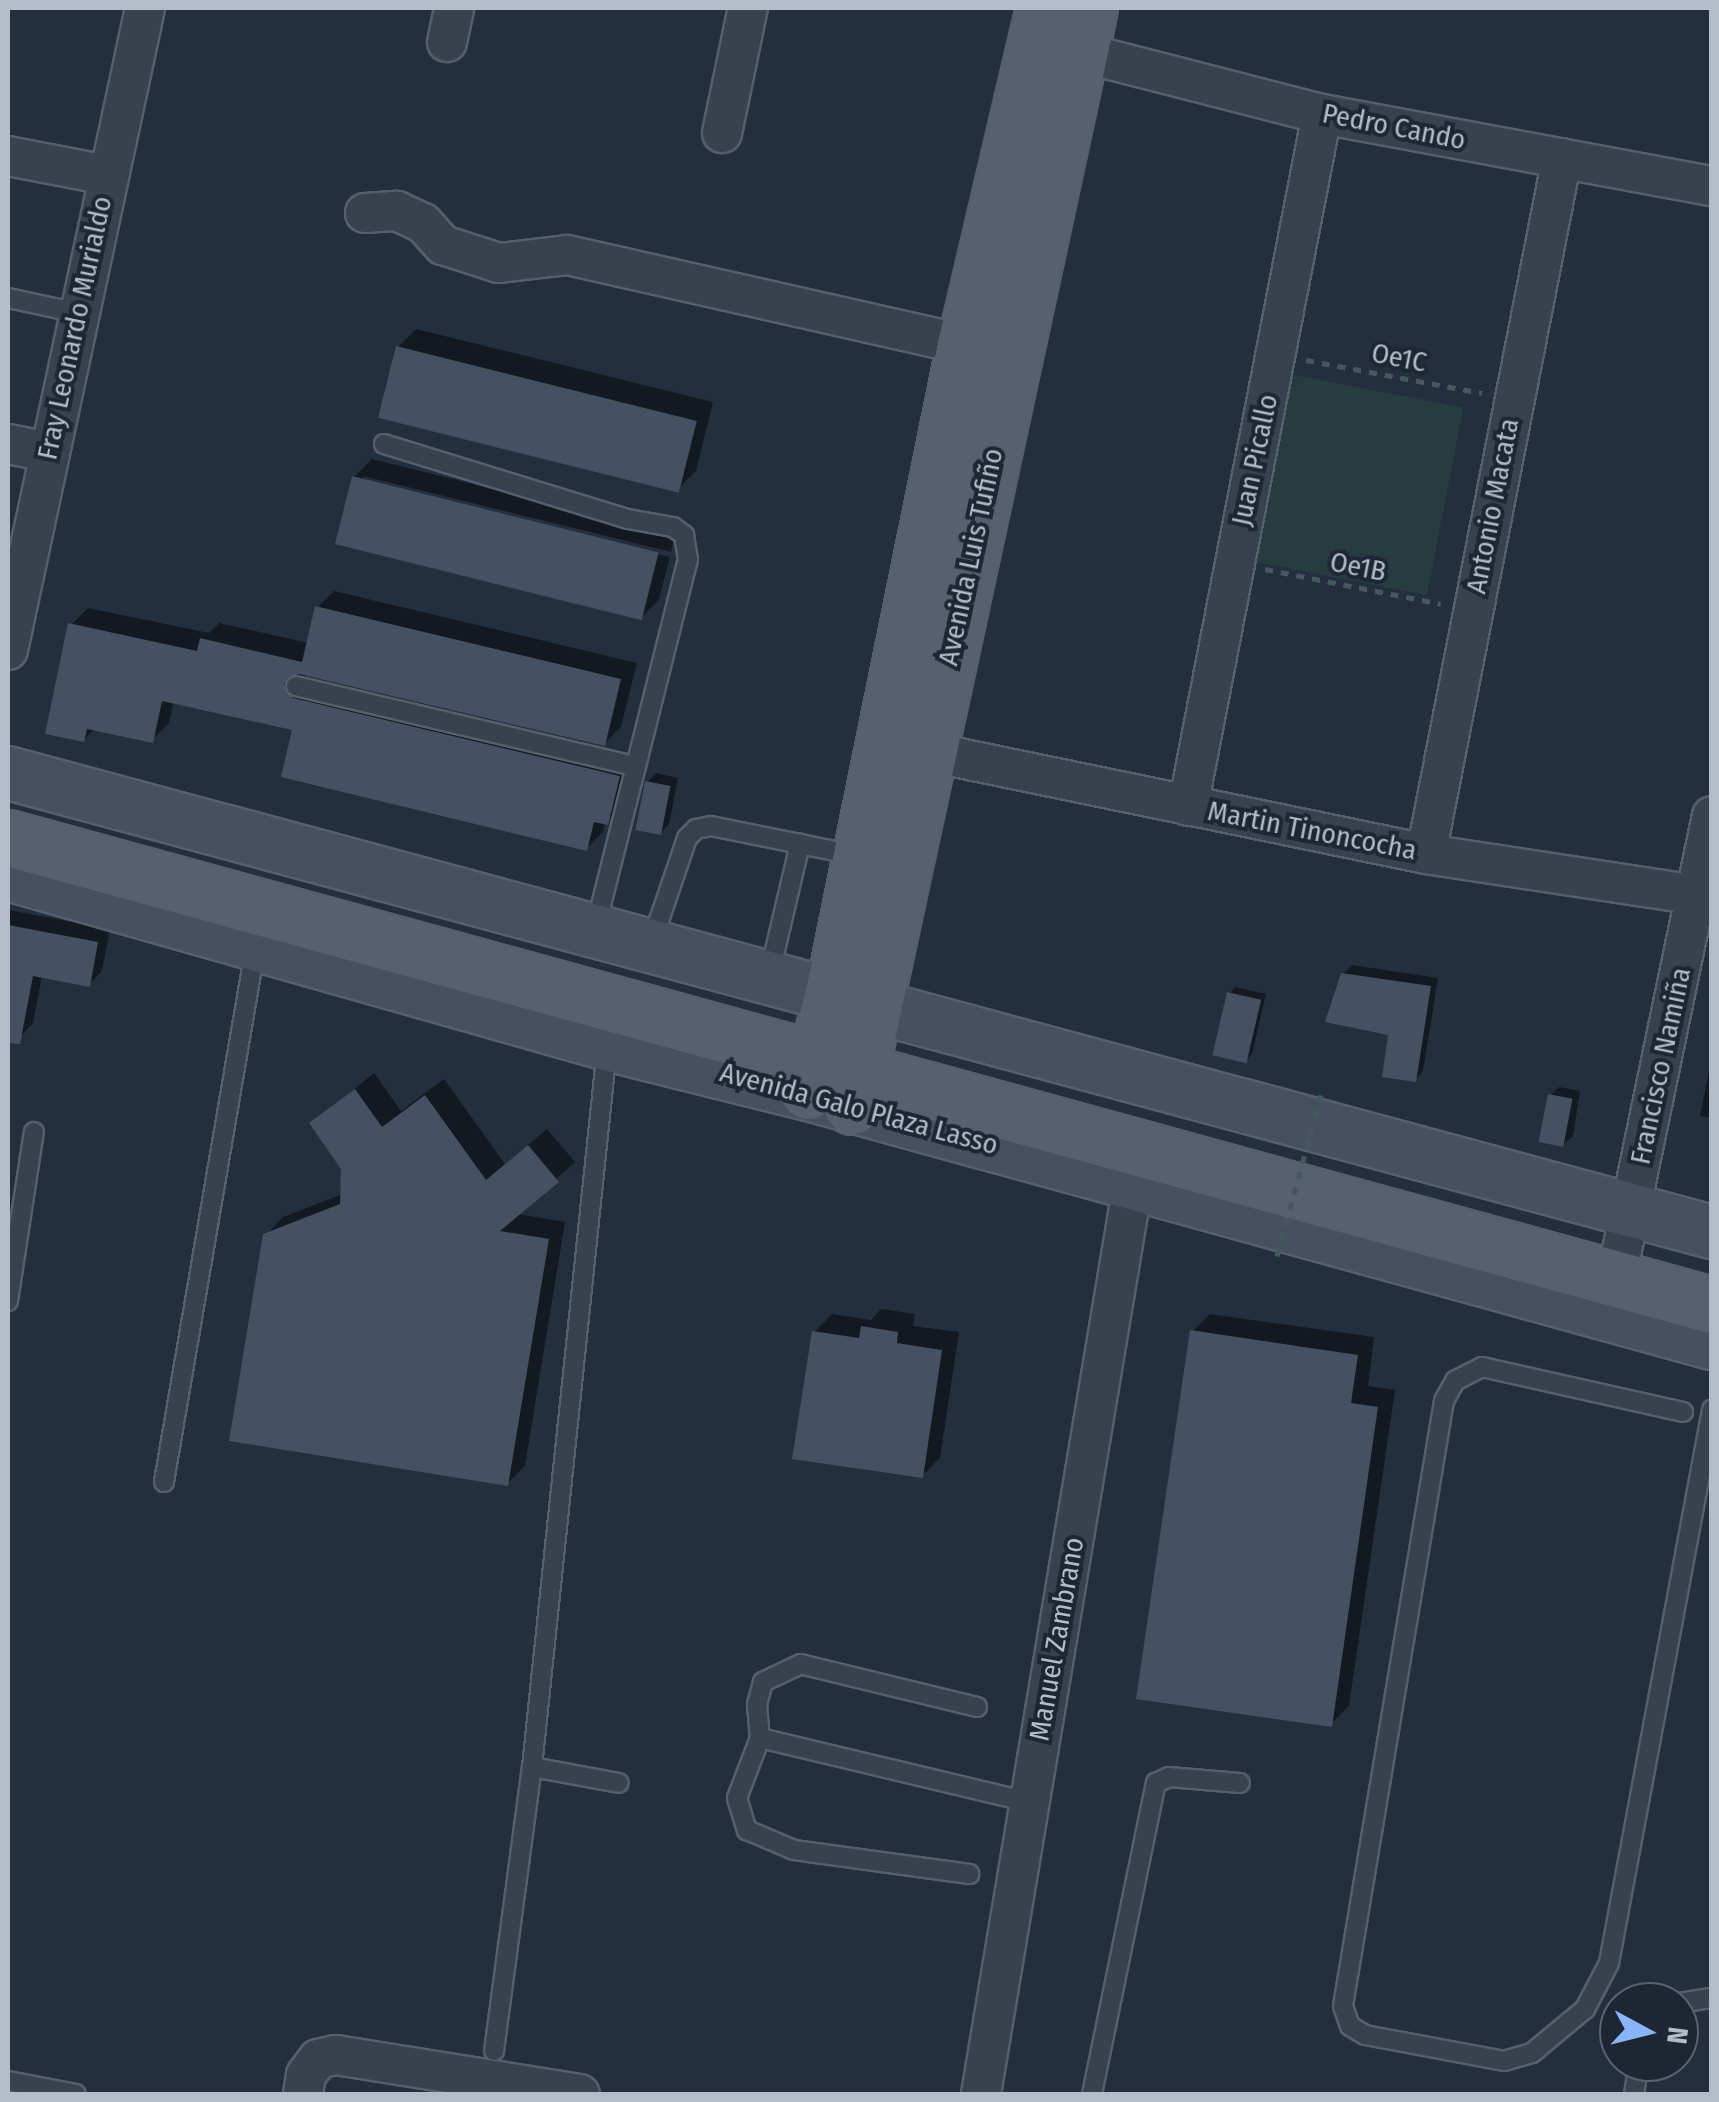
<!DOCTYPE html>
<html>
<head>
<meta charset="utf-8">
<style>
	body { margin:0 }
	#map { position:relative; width:1719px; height:2102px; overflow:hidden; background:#242f3e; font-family:"Fira Sans Condensed",sans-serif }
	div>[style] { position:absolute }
	.green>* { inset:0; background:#263c3f; transform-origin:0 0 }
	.shadow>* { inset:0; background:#0007 }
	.building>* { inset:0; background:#455162; transform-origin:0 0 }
	.path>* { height:5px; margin-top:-2.5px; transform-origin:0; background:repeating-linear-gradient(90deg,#44595c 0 8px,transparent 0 16px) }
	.roads { filter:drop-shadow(2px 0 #565f6c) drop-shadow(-2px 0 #565f6c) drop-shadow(0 2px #565f6c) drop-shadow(0 -2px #565f6c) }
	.service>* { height:18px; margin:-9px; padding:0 9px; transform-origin:9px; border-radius:9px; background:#38414e }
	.minor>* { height:38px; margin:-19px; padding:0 19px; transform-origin:19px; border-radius:19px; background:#38414e }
	.secondary>* { height:52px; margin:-26px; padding:0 26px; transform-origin:26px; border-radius:26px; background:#465061 }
	.primary>* { height:55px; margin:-27.5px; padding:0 27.5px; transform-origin:27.5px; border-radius:27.5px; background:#56606e }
	.path-bridge>* { height:5px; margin-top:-2.5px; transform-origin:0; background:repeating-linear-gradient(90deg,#44595c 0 8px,transparent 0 16px) }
	span { translate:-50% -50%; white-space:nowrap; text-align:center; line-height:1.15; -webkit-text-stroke:8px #1d2633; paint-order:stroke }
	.street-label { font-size:28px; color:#b4bcc9 }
	.frame { position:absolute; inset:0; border:10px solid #b4bcc9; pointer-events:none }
	.north { position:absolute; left:1599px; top:1982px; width:100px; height:100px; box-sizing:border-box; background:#1d2633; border:2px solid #59626f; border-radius:50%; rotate:97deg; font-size:28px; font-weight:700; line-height:40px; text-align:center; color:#b4bcc9 }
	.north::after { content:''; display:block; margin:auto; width:35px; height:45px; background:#8ab4f8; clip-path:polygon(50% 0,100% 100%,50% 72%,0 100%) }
</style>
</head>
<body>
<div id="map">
	<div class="green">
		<div style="left:1269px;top:370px;width:198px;height:191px;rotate:11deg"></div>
	</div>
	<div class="shadow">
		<div style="clip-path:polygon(416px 329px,713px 402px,696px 471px,678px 489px,398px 347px)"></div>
		<div style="clip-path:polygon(372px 459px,675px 534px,671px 552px,363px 476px,363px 481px,670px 557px,659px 599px,642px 617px,354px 477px)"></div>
		<div style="clip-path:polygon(334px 591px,637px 663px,621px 727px,604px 744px,304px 672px,310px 682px,636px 759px,624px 805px,605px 822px,603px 832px,586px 849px,295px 728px,174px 701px,169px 723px,152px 740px,95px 728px,84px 740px,71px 625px,88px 608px,209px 633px,219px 623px,309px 643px,317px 608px)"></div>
		<div style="clip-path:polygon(656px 773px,678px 778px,669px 824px,661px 833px,647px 782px)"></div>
		<div style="clip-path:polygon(8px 910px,110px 929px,102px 971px,89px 984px,42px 975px,33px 1023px,20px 1037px,8px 1034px)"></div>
		<div style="clip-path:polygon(1352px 965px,1438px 978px,1423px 1071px,1415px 1080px,1391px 1033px,1343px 974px)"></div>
		<div style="clip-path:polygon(1235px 987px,1266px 994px,1252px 1054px,1246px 1060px,1230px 993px)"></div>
		<div style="clip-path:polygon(1712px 1055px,1712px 1118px,1700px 1116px)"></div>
		<div style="clip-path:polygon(374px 1073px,401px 1111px,444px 1079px,505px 1164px,547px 1129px,575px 1162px,517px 1214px,565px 1222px,525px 1466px,507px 1484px,265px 1236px,283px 1217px,343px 1194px,343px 1168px,312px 1124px)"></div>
		<div style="clip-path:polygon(1559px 1087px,1580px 1091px,1573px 1136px,1564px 1144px,1551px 1095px)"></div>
		<div style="clip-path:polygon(881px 1309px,915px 1314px,913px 1326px,959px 1332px,940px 1458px,922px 1476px,814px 1332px,832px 1314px,871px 1320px)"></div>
		<div style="clip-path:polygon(1210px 1314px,1374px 1337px,1368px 1386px,1395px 1390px,1349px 1706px,1331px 1724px,1192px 1332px)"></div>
	</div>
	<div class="building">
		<div style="left:396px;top:346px;width:310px;height:74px;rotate:14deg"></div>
		<div style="left:352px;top:476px;width:316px;height:70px;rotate:14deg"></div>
		<div style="clip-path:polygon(315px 606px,621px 679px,605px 746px,299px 674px,288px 677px,284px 684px,293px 698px,620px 776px,608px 825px,594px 822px,587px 851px,281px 777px,292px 730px,162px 701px,153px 743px,87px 729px,84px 742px,45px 734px,68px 623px,197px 651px,200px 638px,302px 662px)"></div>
		<div style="left:645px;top:781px;width:26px;height:50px;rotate:11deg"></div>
		<div style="clip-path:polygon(8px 925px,98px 942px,90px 987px,33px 976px,20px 1044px,8px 1043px)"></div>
		<div style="clip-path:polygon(1341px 973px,1431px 986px,1416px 1082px,1382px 1077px,1388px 1035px,1325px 1022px)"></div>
		<div style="left:1227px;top:992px;width:35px;height:65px;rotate:13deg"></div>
		<div style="clip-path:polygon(355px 1089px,382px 1127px,425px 1095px,486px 1180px,528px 1145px,559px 1182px,500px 1231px,549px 1239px,508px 1486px,229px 1441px,263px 1234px,340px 1204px,341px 1169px,309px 1123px)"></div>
		<div style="left:1548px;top:1094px;width:25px;height:49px;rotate:11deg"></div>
		<div style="clip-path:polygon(861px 1326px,898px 1332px,897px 1343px,942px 1350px,923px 1478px,792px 1459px,812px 1331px,859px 1338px)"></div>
		<div style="clip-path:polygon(1190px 1330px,1358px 1355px,1351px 1403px,1378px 1407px,1332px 1727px,1136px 1699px)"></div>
	</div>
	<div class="path">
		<div style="left:1306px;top:360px;width:179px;rotate:10.6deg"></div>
		<div style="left:1265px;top:569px;width:179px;rotate:11.2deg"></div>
	</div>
	<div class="roads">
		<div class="service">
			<div style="left:8px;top:298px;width:72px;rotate:12.1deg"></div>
			<div style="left:384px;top:444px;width:255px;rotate:17.1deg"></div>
			<div style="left:628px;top:519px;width:46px;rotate:10.1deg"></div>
			<div style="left:673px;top:527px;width:14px;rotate:36deg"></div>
			<div style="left:684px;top:535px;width:24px;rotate:81deg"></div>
			<div style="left:688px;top:559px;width:381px;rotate:104.1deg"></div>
			<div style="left:296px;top:686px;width:347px;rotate:13.3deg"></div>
			<div style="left:652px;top:941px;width:109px;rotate:-71.2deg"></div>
			<div style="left:687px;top:838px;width:13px;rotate:-45deg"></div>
			<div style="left:696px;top:829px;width:15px;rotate:-11deg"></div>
			<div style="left:711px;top:826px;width:147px;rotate:11.4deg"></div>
			<div style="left:769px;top:976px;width:136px;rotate:-76.8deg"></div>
			<div style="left:8px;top:1301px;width:171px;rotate:-81.3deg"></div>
			<div style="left:1683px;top:1412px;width:206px;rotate:-167.4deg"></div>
			<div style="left:1482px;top:1367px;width:30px;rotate:153deg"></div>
			<div style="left:1455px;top:1381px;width:23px;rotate:119deg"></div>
			<div style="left:1444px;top:1401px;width:613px;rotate:99.48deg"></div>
			<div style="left:1343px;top:2006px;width:21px;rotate:71deg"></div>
			<div style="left:1350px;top:2026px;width:17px;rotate:31deg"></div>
			<div style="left:1365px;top:2035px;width:141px;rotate:10.6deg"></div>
			<div style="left:1504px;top:2061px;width:29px;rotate:-16deg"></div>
			<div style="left:1532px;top:2053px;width:69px;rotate:-39.7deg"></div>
			<div style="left:1585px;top:2009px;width:52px;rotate:-62.4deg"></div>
			<div style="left:1609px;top:1963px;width:563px;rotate:-79.45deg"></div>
			<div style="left:164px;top:1482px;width:540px;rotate:-80.29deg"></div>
			<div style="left:977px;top:1707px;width:181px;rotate:-166.3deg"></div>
			<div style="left:801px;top:1664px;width:42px;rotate:154.7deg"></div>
			<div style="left:763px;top:1682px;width:24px;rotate:105deg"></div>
			<div style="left:757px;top:1705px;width:33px;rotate:85deg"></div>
			<div style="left:760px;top:1738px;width:277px;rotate:13.4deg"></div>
			<div style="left:760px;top:1738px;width:64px;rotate:111deg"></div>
			<div style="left:737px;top:1798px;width:34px;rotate:73deg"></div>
			<div style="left:747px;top:1830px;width:51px;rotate:23.1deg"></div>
			<div style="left:794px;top:1850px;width:177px;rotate:7.8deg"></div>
			<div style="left:532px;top:1767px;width:88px;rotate:10.4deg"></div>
			<div style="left:1679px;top:2003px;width:33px;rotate:-9deg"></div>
			<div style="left:494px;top:2051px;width:287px;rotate:-82.4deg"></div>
			<div style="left:532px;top:1767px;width:722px;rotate:-84.04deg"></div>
			<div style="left:8px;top:2081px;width:69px;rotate:10.8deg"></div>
			<div style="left:1092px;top:2094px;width:318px;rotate:-78.4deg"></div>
			<div style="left:1156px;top:1783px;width:14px;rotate:-25deg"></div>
			<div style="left:1169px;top:1777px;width:71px;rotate:4.8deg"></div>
			<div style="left:1634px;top:2094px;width:32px;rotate:-81deg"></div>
		</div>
		<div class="minor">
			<div style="left:447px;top:42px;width:35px;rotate:-78deg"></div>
			<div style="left:1080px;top:52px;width:250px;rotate:14.4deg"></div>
			<div style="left:1322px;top:114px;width:397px;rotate:10.5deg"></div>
			<div style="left:722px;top:133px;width:128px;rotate:-78.3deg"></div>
			<div style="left:8px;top:156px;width:101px;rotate:10.9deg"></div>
			<div style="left:365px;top:213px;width:32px;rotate:-4deg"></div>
			<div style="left:397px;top:211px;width:29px;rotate:25deg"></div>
			<div style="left:423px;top:223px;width:30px;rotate:48deg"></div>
			<div style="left:443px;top:245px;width:59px;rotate:17.8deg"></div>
			<div style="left:499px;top:263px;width:68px;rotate:-6.7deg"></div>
			<div style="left:567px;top:255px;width:408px;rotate:12.7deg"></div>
			<div style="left:8px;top:444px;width:42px;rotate:11deg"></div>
			<div style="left:8px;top:650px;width:656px;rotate:-77.95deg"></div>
			<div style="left:930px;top:752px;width:506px;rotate:11.62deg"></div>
			<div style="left:1426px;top:854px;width:273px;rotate:8.6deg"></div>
			<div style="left:1188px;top:806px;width:705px;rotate:-79.04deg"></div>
			<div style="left:1426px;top:854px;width:709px;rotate:-78.94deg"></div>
			<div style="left:1611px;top:1303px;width:497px;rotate:-78.3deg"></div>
			<div style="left:303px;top:2094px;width:19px;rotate:-81deg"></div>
			<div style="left:306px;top:2075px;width:20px;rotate:-53deg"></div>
			<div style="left:318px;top:2059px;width:18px;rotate:-13deg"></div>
			<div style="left:336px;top:2055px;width:247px;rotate:9.1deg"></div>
			<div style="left:981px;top:2094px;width:923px;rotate:-80.52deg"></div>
		</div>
		<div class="secondary">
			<div style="left:8px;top:773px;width:1765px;rotate:15.08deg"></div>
			<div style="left:8px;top:874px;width:623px;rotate:15.84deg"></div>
			<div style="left:607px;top:1044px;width:207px;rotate:14deg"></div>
			<div style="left:808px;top:1094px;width:938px;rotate:15.4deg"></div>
		</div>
		<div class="primary">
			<div style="left:8px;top:838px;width:1767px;rotate:15.33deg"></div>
			<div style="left:808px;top:1091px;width:101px;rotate:-75.7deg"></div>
			<div style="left:833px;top:993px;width:661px;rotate:-78.49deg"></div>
			<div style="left:965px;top:345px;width:346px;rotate:-76.8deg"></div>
			<div style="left:852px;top:1106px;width:1123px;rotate:-77.82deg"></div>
		</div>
	</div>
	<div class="path-bridge">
		<div style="left:1277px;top:1256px;width:167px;rotate:-74.7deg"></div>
	</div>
	<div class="street-label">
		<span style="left:1394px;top:127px;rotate:11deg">Pedro Cando</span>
		<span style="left:75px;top:328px;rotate:-78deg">Fray Leonardo Murialdo</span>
		<span style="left:1399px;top:358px;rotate:11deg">Oe1C</span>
		<span style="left:1255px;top:460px;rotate:-78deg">Juan Picallo</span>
		<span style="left:1493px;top:506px;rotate:-79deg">Antonio Macata</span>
		<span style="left:971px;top:557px;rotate:-78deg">Avenida Luis Tufiño</span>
		<span style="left:1358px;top:567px;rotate:11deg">Oe1B</span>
		<span style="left:1312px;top:831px;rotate:11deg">Martin Tinoncocha</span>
		<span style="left:1661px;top:1066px;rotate:-78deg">Francisco Namiña</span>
		<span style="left:859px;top:1109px;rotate:15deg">Avenida Galo Plaza Lasso</span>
		<span style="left:1057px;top:1639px;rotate:-80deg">Manuel Zambrano</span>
	</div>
	<div class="frame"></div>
	<div class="north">N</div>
</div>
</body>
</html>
